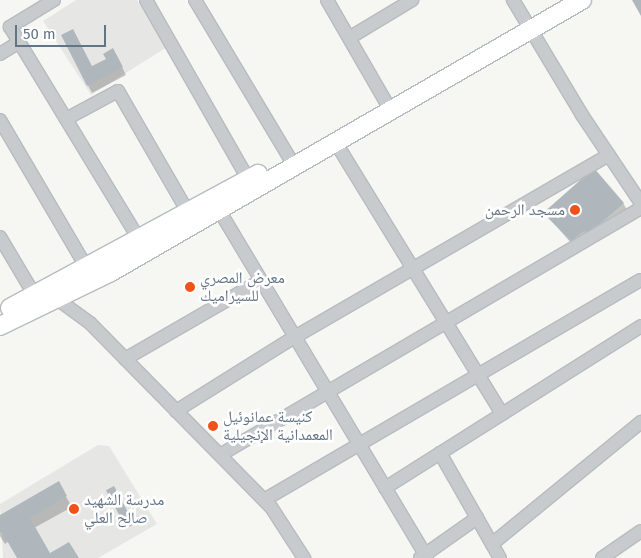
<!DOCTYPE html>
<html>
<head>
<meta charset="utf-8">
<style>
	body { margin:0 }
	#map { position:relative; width:641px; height:558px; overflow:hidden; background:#f6f6f2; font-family:"Fira Sans","Noto Naskh Arabic",sans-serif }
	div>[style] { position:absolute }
	.built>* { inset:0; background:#e6e7e5 }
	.shadow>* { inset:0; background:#0003; transform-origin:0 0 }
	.building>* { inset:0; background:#b0b7bc; transform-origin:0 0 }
	.roads { filter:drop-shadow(1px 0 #b7bcc1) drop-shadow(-1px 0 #b7bcc1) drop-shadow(0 1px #b7bcc1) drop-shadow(0 -1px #b7bcc1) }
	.minor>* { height:12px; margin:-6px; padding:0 6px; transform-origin:6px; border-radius:6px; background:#c8cbce }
	.secondary>* { height:18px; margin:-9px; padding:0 9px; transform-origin:9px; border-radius:9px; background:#fff }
	.dots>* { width:14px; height:14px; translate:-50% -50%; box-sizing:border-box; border:2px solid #fff; border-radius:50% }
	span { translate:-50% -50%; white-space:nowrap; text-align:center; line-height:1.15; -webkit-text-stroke:5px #fff; paint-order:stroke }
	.poi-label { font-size:16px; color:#637485 }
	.right { translate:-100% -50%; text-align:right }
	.left { translate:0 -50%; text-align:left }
	.scale { position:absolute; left:15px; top:25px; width:91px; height:22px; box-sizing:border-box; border:2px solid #637485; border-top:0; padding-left:6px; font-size:15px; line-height:18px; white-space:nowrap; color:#637485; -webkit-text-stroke:4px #fff; paint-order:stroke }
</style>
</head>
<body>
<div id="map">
	<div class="built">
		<div style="clip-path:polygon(76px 0,137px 0,167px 47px,91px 95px,43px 21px)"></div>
		<div style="clip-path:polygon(98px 445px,109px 446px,157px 524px,98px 558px,3px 558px,0 504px)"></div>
	</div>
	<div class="shadow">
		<div style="clip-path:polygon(62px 36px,92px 68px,117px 57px,126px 75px,92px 93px)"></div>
		<div style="clip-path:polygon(623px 203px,629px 213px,577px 250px,545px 213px)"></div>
		<div style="clip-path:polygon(58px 483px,72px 507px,34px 528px,49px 554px,77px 558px,19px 558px,9px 541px,5px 544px,0 536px,0 517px)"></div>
		<div style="left:113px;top:488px;width:42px;height:5px;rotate:62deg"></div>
	</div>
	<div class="building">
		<div style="clip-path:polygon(632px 0,641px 0,641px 16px)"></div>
		<div style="clip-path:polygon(73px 29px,92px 66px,106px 59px,103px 54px,113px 48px,123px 67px,87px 86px,61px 35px)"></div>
		<div style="clip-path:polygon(594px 168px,624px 203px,588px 234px,584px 231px,571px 241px,543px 213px)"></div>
		<div style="clip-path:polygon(59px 481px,67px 496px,30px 518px,50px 553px,69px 542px,79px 558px,17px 558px,2px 532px,0 533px,0 515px)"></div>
		<div style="left:114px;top:486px;width:38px;height:9px;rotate:62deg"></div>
	</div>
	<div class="roads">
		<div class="minor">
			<div style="left:54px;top:0;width:52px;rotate:148.5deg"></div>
			<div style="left:10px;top:27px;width:248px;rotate:58.7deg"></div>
			<div style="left:146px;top:0;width:206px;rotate:60.3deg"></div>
			<div style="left:195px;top:0;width:183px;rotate:59.1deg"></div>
			<div style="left:327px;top:0;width:118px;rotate:60deg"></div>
			<div style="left:513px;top:0;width:134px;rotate:59deg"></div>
			<div style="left:582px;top:115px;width:106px;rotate:56.2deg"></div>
			<div style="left:349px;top:38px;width:74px;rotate:-31.1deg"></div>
			<div style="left:0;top:54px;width:22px;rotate:-32deg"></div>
			<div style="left:66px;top:119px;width:59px;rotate:-28.3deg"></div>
			<div style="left:118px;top:91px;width:140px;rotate:60deg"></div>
			<div style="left:0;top:120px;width:172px;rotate:59.6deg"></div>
			<div style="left:336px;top:143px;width:318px;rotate:58.5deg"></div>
			<div style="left:219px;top:210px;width:405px;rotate:59.1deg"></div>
			<div style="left:0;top:237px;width:69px;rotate:59.3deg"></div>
			<div style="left:57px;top:299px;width:41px;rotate:36deg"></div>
			<div style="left:90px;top:323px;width:258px;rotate:45.5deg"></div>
			<div style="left:271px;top:507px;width:61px;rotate:57.1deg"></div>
			<div style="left:125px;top:359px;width:156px;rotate:-30deg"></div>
			<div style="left:176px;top:411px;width:138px;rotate:-32deg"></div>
			<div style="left:293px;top:338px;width:365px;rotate:-30.1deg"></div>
			<div style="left:440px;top:453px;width:121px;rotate:60.3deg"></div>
			<div style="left:220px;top:455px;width:488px;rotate:-30.4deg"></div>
			<div style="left:385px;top:488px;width:303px;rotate:-32.3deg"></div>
			<div style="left:264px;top:500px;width:436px;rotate:-30.3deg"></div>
			<div style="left:492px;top:544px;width:193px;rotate:-39.3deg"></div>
			<div style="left:420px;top:558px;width:70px;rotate:-35.1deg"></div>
			<div style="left:602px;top:558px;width:47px;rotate:-34.7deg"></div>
		</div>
		<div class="secondary">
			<div style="left:10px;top:308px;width:282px;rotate:-28.4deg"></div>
			<div style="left:0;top:326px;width:123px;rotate:-25.9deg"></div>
			<div style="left:111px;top:272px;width:544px;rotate:-30.01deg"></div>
		</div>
	</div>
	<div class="dots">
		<div style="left:575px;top:210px;background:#ef5319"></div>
		<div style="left:190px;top:287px;background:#ef5319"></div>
		<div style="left:213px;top:426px;background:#ef5319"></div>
		<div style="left:74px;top:509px;background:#ef5319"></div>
	</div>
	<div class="poi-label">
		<span class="right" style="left:565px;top:210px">مسجد الرحمن</span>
		<span class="left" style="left:200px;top:287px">معرض المصري<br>للسيراميك</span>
		<span class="left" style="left:223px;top:426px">كنيسة عمانوئيل<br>المعمدانية الإنجيلية</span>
		<span class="left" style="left:84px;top:509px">مدرسة الشهيد<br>صالح العلي</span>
	</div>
	<div class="scale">50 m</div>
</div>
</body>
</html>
